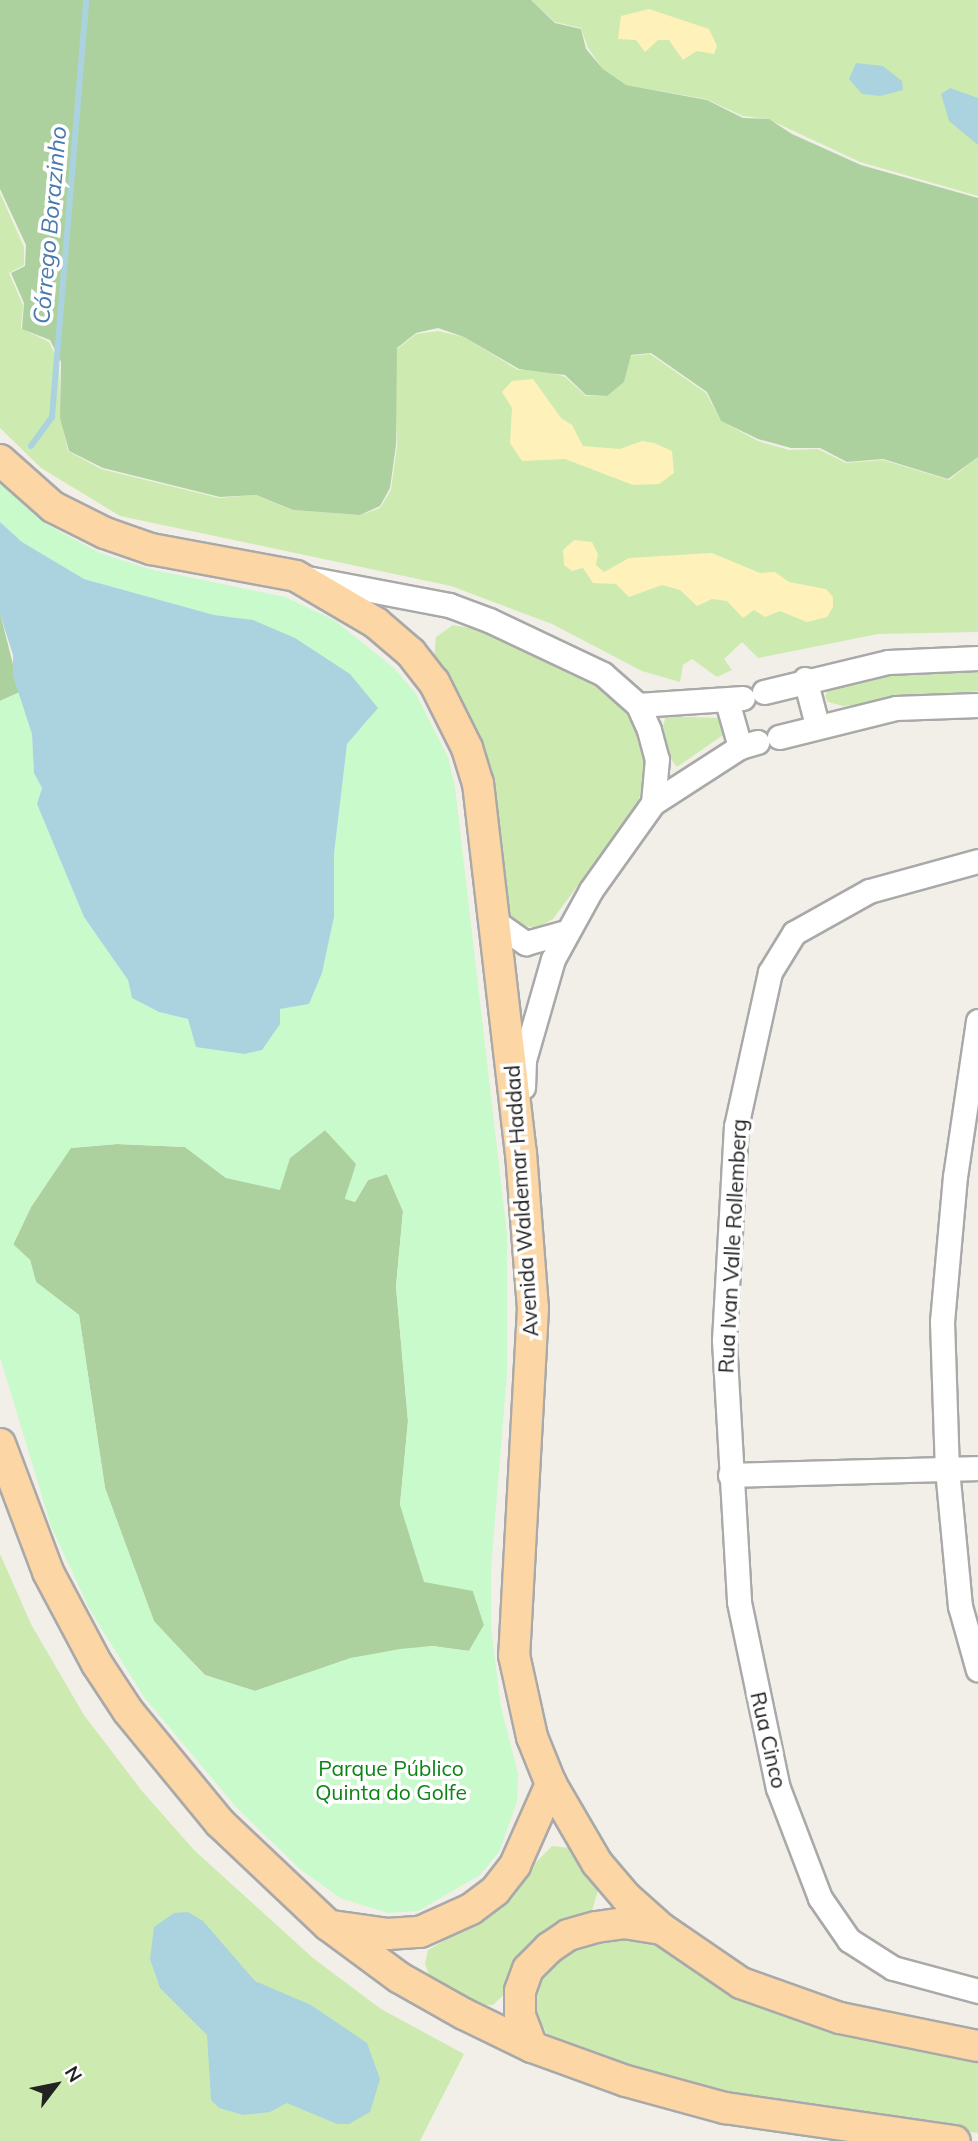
<!DOCTYPE html>
<html>
<head>
<meta charset="utf-8">
<style>
	body { margin:0 }
	#map { position:relative; width:978px; height:2141px; overflow:hidden; background:#f2efe9; font-family:Mulish,sans-serif }
	div>[style] { position:absolute }
	.grass>* { inset:0; background:#cdebb0 }
	.forest>* { inset:0; background:#add19e }
	.sand>* { inset:0; background:#fff1ba }
	.park>* { inset:0; background:#c8facc }
	.water>* { inset:0; background:#aad3df }
	.stream>* { height:6px; margin:-3px; padding:0 3px; transform-origin:3px; border-radius:3px; background:#aad3df }
	.roads { filter:drop-shadow(2px 0 #a9a9a9) drop-shadow(-2px 0 #a9a9a9) drop-shadow(0 2px #a9a9a9) drop-shadow(0 -2px #a9a9a9) }
	.minor>* { height:23px; margin:-11.5px; padding:0 11.5px; transform-origin:11.5px; border-radius:11.5px; background:#fff }
	.major>* { height:30px; margin:-15px; padding:0 15px; transform-origin:15px; border-radius:15px; background:#fcd6a4 }
	span { translate:-50% -50%; white-space:nowrap; text-align:center; line-height:1.15; -webkit-text-stroke:7px #fff; paint-order:stroke }
	.street-label { font-size:21px; color:#222 }
	.park-label { font-size:21px; color:#0c8416 }
	.water-label { font-size:23px; color:#4a7aab; font-style:italic }
	.north { position:absolute; left:21px; top:2050px; width:70px; height:70px; -webkit-text-stroke:5px #fff; paint-order:stroke; rotate:58deg; font-size:19px; font-weight:700; line-height:28px; text-align:center; color:#222 }
	.north::after { content:''; display:block; margin:auto; width:24px; height:32px; background:#222; clip-path:polygon(50% 0,100% 100%,50% 72%,0 100%) }
</style>
</head>
<body>
<div id="map">
	<div class="grass">
		<div style="clip-path:polygon(531px 0,978px 0,978px 196px,860px 162px,768px 119px,743px 116px,706px 99px,625px 85px,603px 69px,588px 48px,581px 28px,555px 22px)"></div>
		<div style="clip-path:polygon(0 193px,24px 247px,24px 265px,9px 273px,23px 305px,21px 328px,49px 342px,59px 363px,61px 418px,68px 451px,101px 469px,219px 498px,255px 495px,292px 510px,360px 515px,380px 508px,391px 490px,397px 446px,394px 366px,397px 349px,416px 334px,438px 331px,464px 337px,518px 370px,542px 369px,565px 377px,586px 396px,606px 396px,624px 382px,630px 356px,650px 354px,706px 393px,721px 421px,758px 441px,789px 450px,818px 449px,846px 463px,883px 460px,949px 480px,978px 457px,978px 632px,878px 634px,758px 658px,742px 642px,724px 659px,732px 670px,717px 677px,692px 659px,683px 665px,680px 682px,642px 671px,552px 624px,451px 586px,120px 516px,41px 468px,0 428px)"></div>
		<div style="clip-path:polygon(453px 625px,486px 631px,599px 685px,618px 700px,640px 737px,646px 772px,637px 806px,553px 919px,537px 928px,516px 924px,508px 914px,434px 658px,436px 637px)"></div>
		<div style="clip-path:polygon(978px 668px,978px 691px,843px 706px,828px 702px,825px 696px,830px 685px,879px 675px)"></div>
		<div style="clip-path:polygon(666px 716px,719px 718px,726px 733px,677px 767px,670px 758px,663px 726px)"></div>
		<div style="clip-path:polygon(0 1554px,32px 1626px,84px 1715px,142px 1791px,195px 1851px,313px 1958px,381px 2009px,464px 2054px,420px 2141px,0 2141px)"></div>
		<div style="clip-path:polygon(552px 1846px,570px 1848px,599px 1887px,592px 1911px,493px 2005px,473px 2005px,430px 1978px,425px 1964px,428px 1950px,479px 1920px)"></div>
		<div style="clip-path:polygon(631px 1937px,661px 1944px,755px 2003px,797px 2020px,846px 2034px,978px 2055px,978px 2133px,746px 2098px,614px 2063px,551px 2040px,532px 2008px,538px 1981px,552px 1963px,576px 1946px,600px 1938px)"></div>
	</div>
	<div class="forest">
		<div style="clip-path:polygon(0 0,531px 0,555px 23px,581px 29px,586px 49px,603px 69px,626px 85px,707px 100px,743px 118px,769px 119px,792px 134px,861px 165px,978px 198px,978px 457px,948px 479px,883px 459px,847px 462px,820px 448px,791px 448px,758px 439px,721px 421px,707px 392px,651px 353px,631px 355px,624px 382px,607px 396px,586px 395px,565px 375px,519px 369px,464px 337px,438px 328px,416px 333px,397px 348px,396px 445px,390px 488px,380px 506px,360px 515px,293px 510px,256px 495px,220px 497px,103px 468px,69px 451px,60px 418px,61px 362px,50px 340px,22px 329px,24px 303px,11px 273px,25px 266px,26px 245px,0 189px)"></div>
		<div style="clip-path:polygon(0 613px,20px 692px,0 701px)"></div>
		<div style="clip-path:polygon(325px 1130px,357px 1164px,345px 1198px,355px 1202px,368px 1180px,387px 1174px,403px 1211px,396px 1287px,408px 1421px,400px 1505px,473px 1591px,484px 1625px,469px 1651px,432px 1646px,351px 1658px,255px 1691px,205px 1675px,154px 1622px,105px 1488px,79px 1315px,36px 1282px,30px 1260px,13px 1245px,31px 1207px,70px 1148px,117px 1144px,185px 1147px,226px 1178px,290px 1158px)"></div>
	</div>
	<div class="sand">
		<div style="clip-path:polygon(649px 9px,709px 29px,717px 46px,714px 54px,697px 51px,683px 60px,669px 40px,658px 40px,645px 52px,636px 40px,618px 39px,621px 16px)"></div>
		<div style="clip-path:polygon(533px 379px,561px 418px,572px 425px,583px 446px,620px 449px,642px 441px,654px 443px,672px 451px,674px 473px,659px 484px,633px 485px,565px 459px,522px 461px,510px 443px,512px 408px,502px 392px,512px 381px)"></div>
		<div style="clip-path:polygon(574px 540px,592px 542px,598px 554px,596px 565px,604px 572px,629px 558px,712px 553px,760px 573px,775px 572px,789px 582px,826px 589px,833px 597px,833px 607px,827px 617px,807px 622px,780px 611px,765px 617px,754px 610px,743px 618px,727px 601px,712px 599px,697px 606px,680px 590px,662px 585px,629px 597px,616px 584px,593px 583px,583px 568px,572px 571px,564px 565px,563px 550px)"></div>
	</div>
	<div class="park">
		<div style="clip-path:polygon(evenodd,0 484px,46px 524px,100px 553px,149px 569px,285px 597px,334px 620px,394px 668px,416px 694px,448px 757px,455px 787px,507px 1234px,507px 1373px,491px 1569px,491px 1628px,501px 1707px,518px 1774px,517px 1802px,499px 1852px,480px 1875px,418px 1911px,388px 1913px,340px 1898px,301px 1870px,236px 1807px,144px 1697px,90px 1610px,51px 1526px,0 1357px,0 701px,20px 692px,32px 733px,34px 773px,42px 788px,37px 804px,84px 917px,128px 980px,132px 998px,159px 1012px,188px 1019px,194px 1033px,229px 1052px,244px 1054px,280px 1009px,309px 1004px,322px 973px,334px 917px,334px 854px,347px 744px,369px 719px,253px 620px,214px 615px,84px 579px,22px 542px,0 522px,0 484px,325px 1130px,356px 1164px,345px 1199px,355px 1202px,368px 1180px,387px 1174px,403px 1211px,396px 1286px,408px 1421px,400px 1505px,424px 1582px,473px 1591px,484px 1625px,469px 1651px,432px 1646px,400px 1649px,351px 1658px,255px 1691px,204px 1675px,154px 1621px,105px 1488px,79px 1315px,36px 1282px,30px 1260px,13px 1244px,31px 1207px,71px 1148px,117px 1144px,185px 1147px,226px 1178px,280px 1190px,290px 1158px,325px 1130px)"></div>
	</div>
	<div class="water">
		<div style="clip-path:polygon(856px 63px,883px 66px,902px 81px,903px 90px,880px 96px,862px 94px,849px 79px)"></div>
		<div style="clip-path:polygon(950px 88px,978px 98px,978px 145px,949px 121px,941px 94px)"></div>
		<div style="clip-path:polygon(0 522px,22px 542px,84px 579px,214px 615px,253px 620px,295px 638px,350px 674px,378px 708px,347px 744px,334px 854px,334px 917px,322px 973px,309px 1004px,280px 1009px,280px 1024px,262px 1050px,244px 1054px,196px 1047px,188px 1019px,159px 1012px,132px 998px,128px 980px,84px 917px,37px 804px,42px 788px,34px 773px,32px 734px,13px 676px,13px 655px,0 614px)"></div>
		<div style="clip-path:polygon(188px 1912px,203px 1921px,255px 1981px,311px 2005px,367px 2043px,380px 2079px,370px 2112px,349px 2124px,337px 2124px,287px 2103px,270px 2112px,243px 2115px,219px 2108px,211px 2100px,207px 2035px,160px 1988px,150px 1959px,154px 1927px,174px 1913px)"></div>
	</div>
	<div class="stream">
		<div style="left:31px;top:446px;width:36px;rotate:-54deg"></div>
		<div style="left:52px;top:417px;width:418px;rotate:-85.3deg"></div>
	</div>
	<div class="roads">
		<div class="minor">
			<div style="left:307px;top:578px;width:145px;rotate:10.8deg"></div>
			<div style="left:449px;top:605px;width:43px;rotate:20.6deg"></div>
			<div style="left:489px;top:620px;width:126px;rotate:25.3deg"></div>
			<div style="left:603px;top:674px;width:47px;rotate:41.5deg"></div>
			<div style="left:638px;top:705px;width:27px;rotate:66deg"></div>
			<div style="left:649px;top:730px;width:30px;rotate:75deg"></div>
			<div style="left:657px;top:759px;width:44px;rotate:95.2deg"></div>
			<div style="left:653px;top:803px;width:107px;rotate:125.5deg"></div>
			<div style="left:591px;top:890px;width:79px;rotate:118.8deg"></div>
			<div style="left:553px;top:959px;width:105px;rotate:106deg"></div>
			<div style="left:524px;top:1060px;width:27px;rotate:92deg"></div>
			<div style="left:805px;top:679px;width:48px;rotate:75.4deg"></div>
			<div style="left:764px;top:692px;width:128px;rotate:-13.6deg"></div>
			<div style="left:888px;top:662px;width:90px;rotate:-2.5deg"></div>
			<div style="left:727px;top:701px;width:48px;rotate:74.2deg"></div>
			<div style="left:638px;top:705px;width:105px;rotate:-3.8deg"></div>
			<div style="left:779px;top:737px;width:121px;rotate:-13.9deg"></div>
			<div style="left:896px;top:708px;width:82px;rotate:-2.1deg"></div>
			<div style="left:653px;top:803px;width:103px;rotate:-32.8deg"></div>
			<div style="left:740px;top:747px;width:18px;rotate:-16deg"></div>
			<div style="left:978px;top:861px;width:113px;rotate:164.6deg"></div>
			<div style="left:869px;top:891px;width:86px;rotate:150.8deg"></div>
			<div style="left:794px;top:933px;width:46px;rotate:121.6deg"></div>
			<div style="left:770px;top:972px;width:158px;rotate:102.4deg"></div>
			<div style="left:736px;top:1126px;width:214px;rotate:93.2deg"></div>
			<div style="left:724px;top:1340px;width:262px;rotate:86.7deg"></div>
			<div style="left:739px;top:1602px;width:190px;rotate:78.2deg"></div>
			<div style="left:778px;top:1788px;width:118px;rotate:69.1deg"></div>
			<div style="left:820px;top:1898px;width:51px;rotate:55.4deg"></div>
			<div style="left:849px;top:1940px;width:52px;rotate:32.5deg"></div>
			<div style="left:893px;top:1968px;width:88px;rotate:15.1deg"></div>
			<div style="left:494px;top:921px;width:39px;rotate:35deg"></div>
			<div style="left:526px;top:943px;width:41px;rotate:-15.4deg"></div>
			<div style="left:978px;top:1021px;width:157px;rotate:98.4deg"></div>
			<div style="left:955px;top:1176px;width:146px;rotate:95.1deg"></div>
			<div style="left:942px;top:1321px;width:148px;rotate:88.1deg"></div>
			<div style="left:947px;top:1469px;width:138px;rotate:84.6deg"></div>
			<div style="left:960px;top:1606px;width:66px;rotate:74.3deg"></div>
			<div style="left:730px;top:1475px;width:248px;rotate:-1.6deg"></div>
		</div>
		<div class="major">
			<div style="left:0;top:460px;width:71px;rotate:41.6deg"></div>
			<div style="left:53px;top:507px;width:58px;rotate:26.6deg"></div>
			<div style="left:105px;top:533px;width:49px;rotate:19.2deg"></div>
			<div style="left:151px;top:549px;width:147px;rotate:10.5deg"></div>
			<div style="left:296px;top:576px;width:93px;rotate:30.4deg"></div>
			<div style="left:376px;top:623px;width:46px;rotate:40.6deg"></div>
			<div style="left:411px;top:653px;width:37px;rotate:52deg"></div>
			<div style="left:434px;top:682px;width:74px;rotate:63.4deg"></div>
			<div style="left:467px;top:748px;width:37px;rotate:73deg"></div>
			<div style="left:478px;top:783px;width:372px;rotate:83.4deg"></div>
			<div style="left:521px;top:1153px;width:155px;rotate:85.6deg"></div>
			<div style="left:533px;top:1308px;width:348px;rotate:93.1deg"></div>
			<div style="left:514px;top:1655px;width:84px;rotate:77.6deg"></div>
			<div style="left:532px;top:1737px;width:51px;rotate:68deg"></div>
			<div style="left:551px;top:1784px;width:91px;rotate:59.8deg"></div>
			<div style="left:597px;top:1863px;width:45px;rotate:49.5deg"></div>
			<div style="left:626px;top:1897px;width:48px;rotate:41.6deg"></div>
			<div style="left:662px;top:1929px;width:96px;rotate:34.4deg"></div>
			<div style="left:741px;top:1983px;width:105px;rotate:19.5deg"></div>
			<div style="left:840px;top:2018px;width:141px;rotate:11.5deg"></div>
			<div style="left:0;top:1444px;width:137px;rotate:69.4deg"></div>
			<div style="left:48px;top:1572px;width:104px;rotate:62deg"></div>
			<div style="left:97px;top:1664px;width:56px;rotate:56.6deg"></div>
			<div style="left:128px;top:1711px;width:145px;rotate:50.6deg"></div>
			<div style="left:220px;top:1823px;width:149px;rotate:43.4deg"></div>
			<div style="left:328px;top:1925px;width:89px;rotate:36.4deg"></div>
			<div style="left:400px;top:1978px;width:73px;rotate:29.4deg"></div>
			<div style="left:464px;top:2014px;width:76px;rotate:25.9deg"></div>
			<div style="left:532px;top:2047px;width:100px;rotate:19.9deg"></div>
			<div style="left:626px;top:2081px;width:103px;rotate:15.3deg"></div>
			<div style="left:725px;top:2108px;width:232px;rotate:8.2deg"></div>
			<div style="left:332px;top:1926px;width:57px;rotate:8.1deg"></div>
			<div style="left:388px;top:1934px;width:32px;rotate:-4deg"></div>
			<div style="left:420px;top:1932px;width:56px;rotate:-24.3deg"></div>
			<div style="left:471px;top:1909px;width:30px;rotate:-37deg"></div>
			<div style="left:495px;top:1891px;width:33px;rotate:-52deg"></div>
			<div style="left:515px;top:1865px;width:89px;rotate:-66deg"></div>
			<div style="left:532px;top:2047px;width:33px;rotate:-111deg"></div>
			<div style="left:520px;top:2016px;width:25px;rotate:-90deg"></div>
			<div style="left:520px;top:1991px;width:23px;rotate:-70deg"></div>
			<div style="left:528px;top:1969px;width:30px;rotate:-45deg"></div>
			<div style="left:549px;top:1948px;width:23px;rotate:-34deg"></div>
			<div style="left:568px;top:1935px;width:29px;rotate:-16deg"></div>
			<div style="left:596px;top:1927px;width:28px;rotate:-8deg"></div>
			<div style="left:624px;top:1923px;width:38px;rotate:9deg"></div>
		</div>
	</div>
	<div class="street-label">
		<span style="left:521px;top:1201px;rotate:-94deg">Avenida Waldemar Haddad</span>
		<span style="left:732px;top:1246px;rotate:-87deg">Rua Ivan Valle Rollemberg</span>
		<span style="left:769px;top:1740px;rotate:77deg">Rua Cinco</span>
	</div>
	<div class="park-label">
		<span style="left:391px;top:1780px">Parque Público<br>Quinta do Golfe</span>
	</div>
	<div class="water-label">
		<span style="left:50px;top:225px;rotate:-85deg">Córrego Borazinho</span>
	</div>
	<div class="north">N</div>
</div>
</body>
</html>
